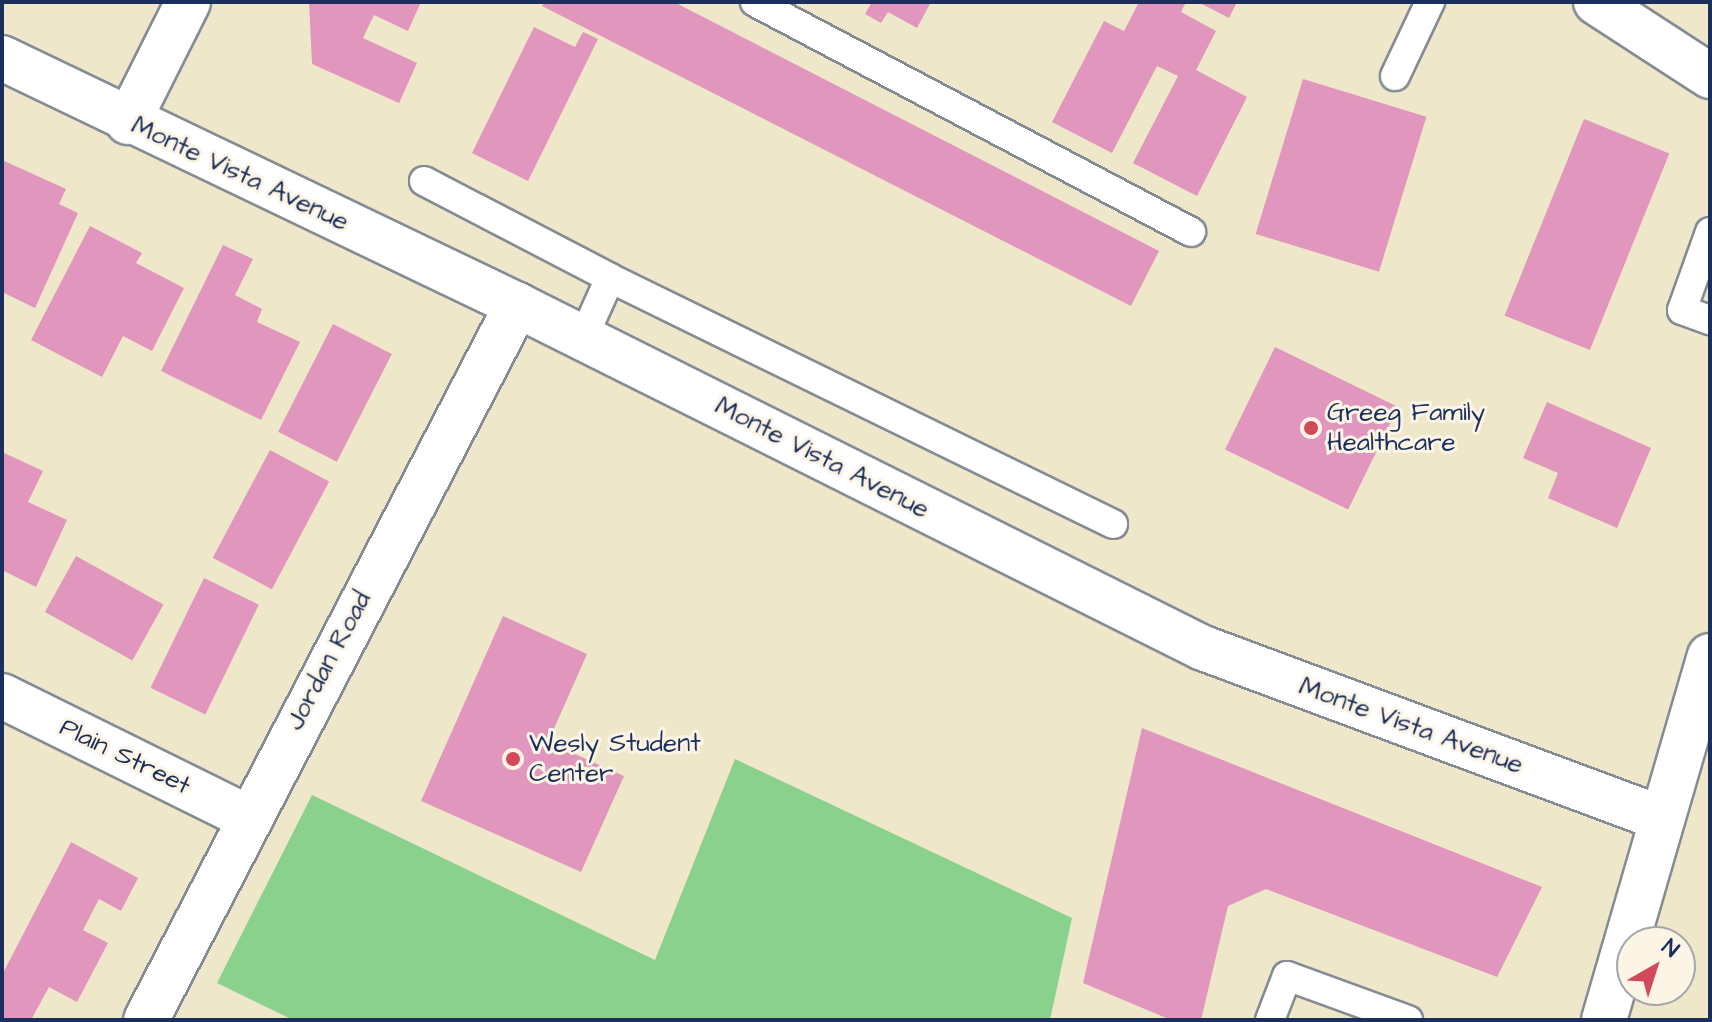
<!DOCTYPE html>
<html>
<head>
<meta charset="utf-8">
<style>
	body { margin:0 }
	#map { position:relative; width:1712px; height:1022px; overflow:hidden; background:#efe7c9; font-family:"Architects Daughter",sans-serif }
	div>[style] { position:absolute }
	.green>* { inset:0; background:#89d18c }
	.building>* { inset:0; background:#e096bd; transform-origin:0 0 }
	.roads { filter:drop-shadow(2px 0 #858b94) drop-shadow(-2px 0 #858b94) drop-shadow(0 2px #858b94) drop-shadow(0 -2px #858b94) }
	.service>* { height:28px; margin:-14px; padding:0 14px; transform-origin:14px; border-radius:14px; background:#fff }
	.minor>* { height:44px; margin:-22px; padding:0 22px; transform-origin:22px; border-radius:22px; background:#fff }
	.tertiary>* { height:44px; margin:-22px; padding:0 22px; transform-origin:22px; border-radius:22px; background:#fff }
	.dots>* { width:22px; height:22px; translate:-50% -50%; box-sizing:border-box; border:4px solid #fcf5e5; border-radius:50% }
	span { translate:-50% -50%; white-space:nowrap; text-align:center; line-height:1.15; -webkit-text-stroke:6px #fcf5e5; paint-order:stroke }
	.street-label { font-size:26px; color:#1b2f5e }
	.poi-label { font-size:26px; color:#1b2f5e }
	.left { translate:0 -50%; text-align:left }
	.frame { position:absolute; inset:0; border:4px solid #1b2f5e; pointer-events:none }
	.north { position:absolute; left:1616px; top:926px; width:80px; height:80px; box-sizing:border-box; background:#fcf5e5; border:2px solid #a2a6af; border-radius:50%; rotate:39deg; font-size:22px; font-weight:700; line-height:32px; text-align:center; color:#1b2f5e }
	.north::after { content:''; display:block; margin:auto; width:28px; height:36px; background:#d1495b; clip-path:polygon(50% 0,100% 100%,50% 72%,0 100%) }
</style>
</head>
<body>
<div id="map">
	<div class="green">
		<div style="clip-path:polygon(735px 759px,1072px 918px,1050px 1020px,293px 1020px,217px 983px,312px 795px,655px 960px)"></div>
	</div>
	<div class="building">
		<div style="clip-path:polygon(309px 2px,421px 2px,408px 31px,374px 15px,363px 38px,417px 63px,399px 103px,312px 64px)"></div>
		<div style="clip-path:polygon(544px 2px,674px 2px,1159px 251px,1131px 306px,542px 6px)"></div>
		<div style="clip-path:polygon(872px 2px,931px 2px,917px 28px,888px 12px,881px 23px,865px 14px)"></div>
		<div style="clip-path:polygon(1139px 2px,1186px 2px,1181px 12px,1216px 31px,1196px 70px,1247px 97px,1197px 196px,1133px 163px,1178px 76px,1157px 66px,1112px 153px,1052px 122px,1104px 21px,1124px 31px)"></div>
		<div style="clip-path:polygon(1198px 2px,1237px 2px,1229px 18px)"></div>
		<div style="clip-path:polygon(534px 27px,575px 47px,583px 32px,598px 39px,528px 181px,472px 153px)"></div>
		<div style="left:1303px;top:79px;width:129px;height:162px;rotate:17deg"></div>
		<div style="left:1584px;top:119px;width:92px;height:212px;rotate:22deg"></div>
		<div style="clip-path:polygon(2px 160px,66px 189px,59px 204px,78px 213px,35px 308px,2px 292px)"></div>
		<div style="clip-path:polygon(90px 226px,142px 253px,136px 263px,184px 288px,152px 351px,123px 336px,102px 377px,31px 340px)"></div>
		<div style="clip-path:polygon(223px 245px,253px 259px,235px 295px,262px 309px,257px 322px,300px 342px,261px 420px,161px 371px)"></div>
		<div style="left:333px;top:324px;width:66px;height:121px;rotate:27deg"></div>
		<div style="left:1275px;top:347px;width:137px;height:114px;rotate:26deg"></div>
		<div style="clip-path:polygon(1547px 402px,1651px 448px,1617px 528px,1548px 498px,1558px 473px,1523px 458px)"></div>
		<div style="left:270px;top:450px;width:67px;height:122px;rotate:28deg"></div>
		<div style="clip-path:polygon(2px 452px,43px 471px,28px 502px,67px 520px,36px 587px,2px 570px)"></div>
		<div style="left:76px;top:556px;width:100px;height:64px;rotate:29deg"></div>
		<div style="left:204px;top:578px;width:61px;height:122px;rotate:26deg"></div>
		<div style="clip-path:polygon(503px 616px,587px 654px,548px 742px,624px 776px,581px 872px,421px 801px)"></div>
		<div style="clip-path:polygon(1142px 728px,1542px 887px,1497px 977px,1266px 889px,1228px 906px,1201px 1020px,1171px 1020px,1083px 983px)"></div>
		<div style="clip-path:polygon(71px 842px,138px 878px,121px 911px,99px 899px,83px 930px,108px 943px,77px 1002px,49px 987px,31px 1020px,2px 1020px,2px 975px)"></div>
	</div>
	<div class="roads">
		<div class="service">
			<div style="left:755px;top:2px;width:493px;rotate:27.8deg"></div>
			<div style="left:1395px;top:76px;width:82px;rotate:-64.7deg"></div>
			<div style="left:424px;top:181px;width:210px;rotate:27.5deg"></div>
			<div style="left:610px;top:278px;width:66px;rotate:114.2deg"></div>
			<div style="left:1710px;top:232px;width:83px;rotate:109.7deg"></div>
			<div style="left:1682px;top:310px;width:30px;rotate:20deg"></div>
			<div style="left:610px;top:278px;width:560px;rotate:26.06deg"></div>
			<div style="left:1270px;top:1020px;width:47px;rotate:-68.9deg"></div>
			<div style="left:1287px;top:976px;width:129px;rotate:20deg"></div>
		</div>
		<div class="minor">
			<div style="left:1596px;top:2px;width:136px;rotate:33deg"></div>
			<div style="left:2px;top:58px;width:571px;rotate:25.62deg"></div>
			<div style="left:517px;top:305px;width:767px;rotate:26.57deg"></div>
			<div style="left:1203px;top:648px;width:487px;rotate:20.4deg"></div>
			<div style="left:128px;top:122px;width:134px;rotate:-63.4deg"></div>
			<div style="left:2px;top:696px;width:273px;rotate:26.3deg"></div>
			<div style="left:146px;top:1020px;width:806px;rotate:-62.58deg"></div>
		</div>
		<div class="tertiary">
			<div style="left:1604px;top:1020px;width:379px;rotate:-73.8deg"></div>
		</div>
	</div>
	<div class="dots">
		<div style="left:1311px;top:428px;background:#d1495b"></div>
		<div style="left:513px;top:759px;background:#d1495b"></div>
	</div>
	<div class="street-label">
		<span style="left:240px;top:174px;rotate:25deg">Monte Vista Avenue</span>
		<span style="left:822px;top:458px;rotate:27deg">Monte Vista Avenue</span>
		<span style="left:329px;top:661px;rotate:-62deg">Jordan Road</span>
		<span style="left:1411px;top:726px;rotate:20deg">Monte Vista Avenue</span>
		<span style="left:125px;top:757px;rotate:26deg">Plain Street</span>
	</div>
	<div class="poi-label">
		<span class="left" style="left:1327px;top:428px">Greeg Family<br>Healthcare</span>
		<span class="left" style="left:529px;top:759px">Wesly Student<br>Center</span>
	</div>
	<div class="frame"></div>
	<div class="north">N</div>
</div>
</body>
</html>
